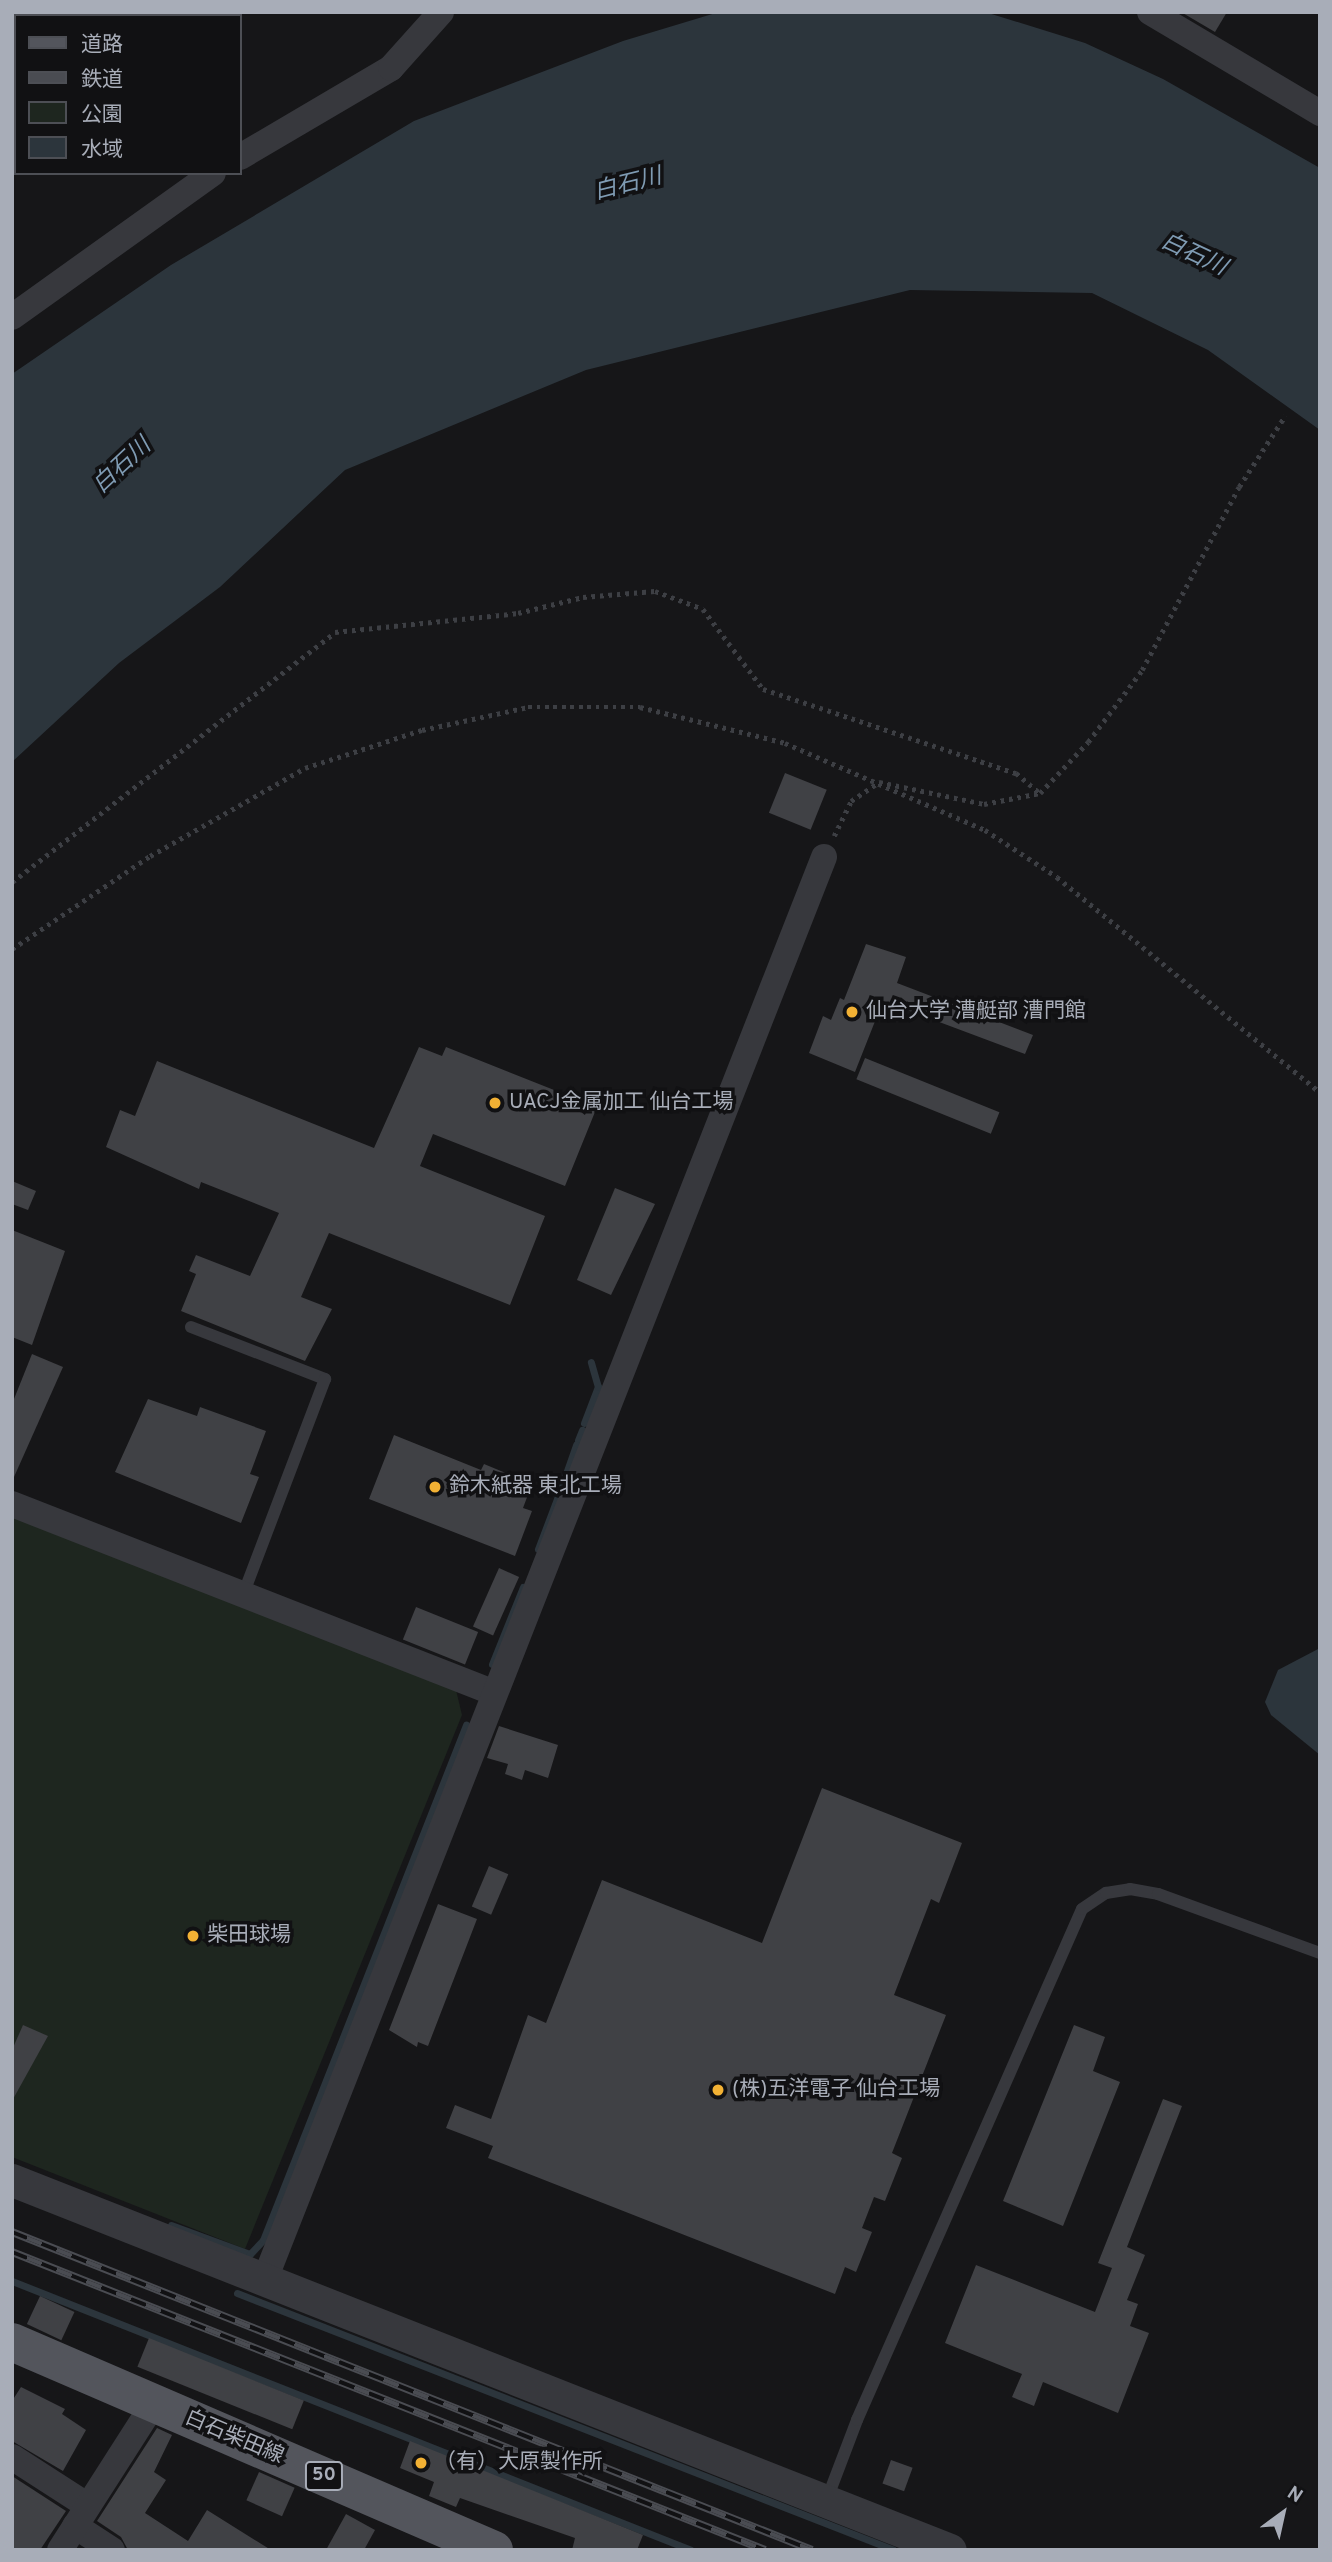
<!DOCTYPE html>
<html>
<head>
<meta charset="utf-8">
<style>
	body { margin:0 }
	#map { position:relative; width:1332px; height:2562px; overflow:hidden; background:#161618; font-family:Overpass,"Noto Sans JP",sans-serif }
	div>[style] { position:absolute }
	.green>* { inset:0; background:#1e261f }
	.water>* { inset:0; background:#2c353c }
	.stream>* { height:7px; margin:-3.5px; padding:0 3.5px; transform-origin:3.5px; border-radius:3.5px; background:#2c353c }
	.building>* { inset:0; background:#404145; transform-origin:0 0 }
	.path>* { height:4.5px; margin-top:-2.25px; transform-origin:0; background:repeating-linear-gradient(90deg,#3d3f44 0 3.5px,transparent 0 8.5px) }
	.service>* { height:12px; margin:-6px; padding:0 6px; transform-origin:6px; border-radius:6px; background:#37383d }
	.minor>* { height:26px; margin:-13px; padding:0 13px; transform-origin:13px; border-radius:13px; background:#37383d }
	.tertiary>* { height:33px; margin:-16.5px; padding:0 16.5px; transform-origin:16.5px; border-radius:16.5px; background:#37383d }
	.primary>* { height:38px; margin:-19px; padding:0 19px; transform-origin:19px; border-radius:19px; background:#53555c }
	.rail>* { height:8px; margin-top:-4px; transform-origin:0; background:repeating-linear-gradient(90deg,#111113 0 16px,#4a4c52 0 32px); box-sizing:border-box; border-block:2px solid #4a4c52 }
	.dots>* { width:19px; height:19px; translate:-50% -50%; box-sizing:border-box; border:4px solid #111113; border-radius:50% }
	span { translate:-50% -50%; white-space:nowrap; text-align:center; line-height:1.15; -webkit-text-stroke:7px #111113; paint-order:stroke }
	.shield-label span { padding:2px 5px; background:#111113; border:2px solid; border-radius:5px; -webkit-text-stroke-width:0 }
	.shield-label { font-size:19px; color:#a8adb8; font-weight:700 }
	.poi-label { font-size:21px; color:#a8adb8 }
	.left { translate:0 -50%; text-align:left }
	.street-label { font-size:21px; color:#a8adb8 }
	.water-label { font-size:23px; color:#7f9bb3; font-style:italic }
	.frame { position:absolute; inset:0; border:14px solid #a8adb8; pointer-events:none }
	.legend { position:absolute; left:14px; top:14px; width:228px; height:161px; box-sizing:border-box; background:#111113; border:2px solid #4d4f55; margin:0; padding:9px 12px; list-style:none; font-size:21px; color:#a8adb8 }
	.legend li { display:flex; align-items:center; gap:14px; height:35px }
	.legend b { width:35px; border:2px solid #4d4f55 }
	.north { position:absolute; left:1248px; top:2478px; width:70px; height:70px; -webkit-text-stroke:5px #111113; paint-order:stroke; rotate:33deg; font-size:19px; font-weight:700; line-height:28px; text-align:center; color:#a8adb8 }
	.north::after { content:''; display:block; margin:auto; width:24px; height:32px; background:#a8adb8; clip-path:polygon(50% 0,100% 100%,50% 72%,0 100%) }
</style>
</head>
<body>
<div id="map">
	<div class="green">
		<div style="clip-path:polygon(12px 1513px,456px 1690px,462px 1715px,245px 2249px,12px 2157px)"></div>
	</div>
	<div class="water">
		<div style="clip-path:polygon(719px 12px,985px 12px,1085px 43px,1163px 79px,1320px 168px,1320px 430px,1208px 350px,1092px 293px,910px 290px,586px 370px,345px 470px,220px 587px,119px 663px,12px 762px,12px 374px,171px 265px,414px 121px,623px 41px)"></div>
		<div style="clip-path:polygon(1320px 1648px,1320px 1755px,1271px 1715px,1265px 1702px,1278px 1670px)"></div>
	</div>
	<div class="stream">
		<div style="left:584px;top:1423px;width:39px;rotate:-69deg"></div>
		<div style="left:598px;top:1387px;width:26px;rotate:-106deg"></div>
		<div style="left:578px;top:1440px;width:11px;rotate:-68deg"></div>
		<div style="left:561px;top:1488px;width:46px;rotate:-70.8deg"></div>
		<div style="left:538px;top:1549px;width:57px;rotate:-69.3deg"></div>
		<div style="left:492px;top:1664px;width:83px;rotate:-68.1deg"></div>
		<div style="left:171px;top:2225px;width:84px;rotate:20.2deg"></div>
		<div style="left:250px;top:2254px;width:19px;rotate:-47deg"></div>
		<div style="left:263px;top:2240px;width:554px;rotate:-68.49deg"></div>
		<div style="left:12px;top:2281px;width:730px;rotate:21.61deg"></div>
		<div style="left:237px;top:2293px;width:705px;rotate:21.36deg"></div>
	</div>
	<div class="building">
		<div style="clip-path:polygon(1181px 12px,1227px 12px,1215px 32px)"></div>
		<div style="left:785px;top:773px;width:45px;height:43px;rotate:22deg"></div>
		<div style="clip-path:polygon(866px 944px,906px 957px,897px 983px,1033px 1035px,1025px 1054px,883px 1001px,855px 1072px,809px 1053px,823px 1016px,831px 1020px,840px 998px,844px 1000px)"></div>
		<div style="clip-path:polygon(419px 1047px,442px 1056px,446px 1047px,597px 1107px,565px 1186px,433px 1134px,420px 1166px,545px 1216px,510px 1305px,329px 1233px,301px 1297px,332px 1309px,305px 1361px,181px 1311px,196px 1274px,189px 1271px,196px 1255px,250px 1276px,279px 1213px,201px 1182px,199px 1189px,106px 1147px,120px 1110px,135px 1116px,157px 1061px,374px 1148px)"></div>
		<div style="left:865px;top:1058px;width:145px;height:23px;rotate:22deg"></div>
		<div style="clip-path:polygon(12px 1181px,36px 1191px,28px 1210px,12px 1204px)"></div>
		<div style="clip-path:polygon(615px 1188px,655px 1204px,611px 1295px,577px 1280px)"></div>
		<div style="clip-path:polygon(12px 1230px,65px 1251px,32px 1345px,12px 1337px)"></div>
		<div style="clip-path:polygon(32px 1354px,63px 1367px,14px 1477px,12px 1404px)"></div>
		<div style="clip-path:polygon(148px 1399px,197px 1416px,200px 1407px,266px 1431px,250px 1474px,259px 1477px,241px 1523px,115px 1472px)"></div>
		<div style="clip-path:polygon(394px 1435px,481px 1470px,484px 1464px,513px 1476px,510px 1484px,529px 1492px,523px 1508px,532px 1511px,515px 1556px,369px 1499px)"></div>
		<div style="left:499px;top:1568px;width:22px;height:64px;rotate:24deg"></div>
		<div style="left:416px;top:1607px;width:67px;height:35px;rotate:22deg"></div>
		<div style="clip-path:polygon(499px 1726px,558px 1745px,548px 1778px,525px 1770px,522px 1780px,505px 1774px,508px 1764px,487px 1758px)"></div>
		<div style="clip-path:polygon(822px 1788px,962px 1843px,939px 1903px,931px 1899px,894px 1995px,946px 2015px,892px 2153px,902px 2158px,885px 2201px,874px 2197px,862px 2228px,872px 2232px,856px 2272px,845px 2267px,835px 2294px,488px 2158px,493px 2146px,446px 2128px,455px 2105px,491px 2119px,528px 2015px,546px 2023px,602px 1880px,762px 1943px)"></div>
		<div style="left:489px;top:1866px;width:21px;height:44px;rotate:23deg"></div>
		<div style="clip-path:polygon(438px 1904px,477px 1919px,428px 2046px,418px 2042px,417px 2047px,389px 2030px)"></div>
		<div style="clip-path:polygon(23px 2025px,48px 2036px,12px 2101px,12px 2050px)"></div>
		<div style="clip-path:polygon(1074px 2025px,1105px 2037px,1093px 2071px,1120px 2082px,1063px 2226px,1003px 2201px)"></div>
		<div style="clip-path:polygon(1163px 2099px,1182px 2106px,1127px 2247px,1145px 2255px,1127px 2300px,1138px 2304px,1130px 2326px,1149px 2333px,1118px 2413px,1043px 2382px,1034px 2406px,1012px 2397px,1022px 2374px,945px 2343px,976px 2265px,1095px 2312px,1112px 2268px,1098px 2263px)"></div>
		<div style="left:40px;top:2296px;width:38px;height:31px;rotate:25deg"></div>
		<div style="left:149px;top:2338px;width:167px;height:31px;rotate:22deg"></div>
		<div style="clip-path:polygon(21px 2387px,65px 2409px,62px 2414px,86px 2430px,63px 2471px,12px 2441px,12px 2401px)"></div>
		<div style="clip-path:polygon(157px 2428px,172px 2435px,154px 2472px,166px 2480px,145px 2513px,188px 2541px,207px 2510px,271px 2550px,128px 2550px,121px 2537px,97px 2521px)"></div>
		<div style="clip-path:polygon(410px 2441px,643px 2535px,637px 2550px,572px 2550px,575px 2538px,460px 2498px,456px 2507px,429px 2496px,434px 2482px,400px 2468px)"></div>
		<div style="left:891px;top:2460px;width:23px;height:25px;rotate:20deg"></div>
		<div style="left:259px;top:2472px;width:39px;height:31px;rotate:24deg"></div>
		<div style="clip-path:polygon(12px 2476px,66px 2511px,40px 2550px,12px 2550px)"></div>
		<div style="clip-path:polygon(346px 2514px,375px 2530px,364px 2550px,326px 2550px)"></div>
	</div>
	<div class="path">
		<div style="left:834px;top:836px;width:39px;rotate:-64deg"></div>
		<div style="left:851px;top:801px;width:34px;rotate:-34deg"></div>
		<div style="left:879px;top:782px;width:107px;rotate:11.8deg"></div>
		<div style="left:984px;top:804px;width:57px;rotate:-11.1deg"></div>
		<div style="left:1040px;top:793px;width:70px;rotate:-46.7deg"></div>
		<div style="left:1088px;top:742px;width:90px;rotate:-53.1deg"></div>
		<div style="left:1142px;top:670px;width:207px;rotate:-62.1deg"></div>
		<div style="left:1239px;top:487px;width:85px;rotate:-57.1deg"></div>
		<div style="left:12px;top:882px;width:408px;rotate:-37.7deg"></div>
		<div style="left:335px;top:632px;width:184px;rotate:-5.9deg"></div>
		<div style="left:518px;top:613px;width:67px;rotate:-13.8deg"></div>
		<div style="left:583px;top:597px;width:72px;rotate:-4.8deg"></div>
		<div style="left:655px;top:591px;width:51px;rotate:20.6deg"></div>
		<div style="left:703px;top:609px;width:100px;rotate:53.1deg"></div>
		<div style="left:763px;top:689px;width:267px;rotate:18.4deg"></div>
		<div style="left:1016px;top:773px;width:31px;rotate:40deg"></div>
		<div style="left:12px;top:949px;width:166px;rotate:-34deg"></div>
		<div style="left:150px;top:856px;width:178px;rotate:-29.6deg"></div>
		<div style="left:305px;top:768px;width:123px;rotate:-18deg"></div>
		<div style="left:422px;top:730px;width:108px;rotate:-12.2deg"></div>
		<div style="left:528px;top:707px;width:112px"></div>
		<div style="left:640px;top:707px;width:149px;rotate:13.9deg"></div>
		<div style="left:785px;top:743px;width:218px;rotate:23.5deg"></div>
		<div style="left:985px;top:830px;width:86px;rotate:33.1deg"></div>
		<div style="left:1057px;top:877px;width:340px;rotate:39.3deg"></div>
	</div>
	<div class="service">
		<div style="left:191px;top:1327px;width:144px;rotate:21.2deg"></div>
		<div style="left:325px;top:1379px;width:231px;rotate:110.8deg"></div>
		<div style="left:827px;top:2499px;width:85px;rotate:-69.2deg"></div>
		<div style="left:857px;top:2420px;width:558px;rotate:-66.24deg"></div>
		<div style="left:1082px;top:1909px;width:29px;rotate:-34deg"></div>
		<div style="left:1106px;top:1893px;width:24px;rotate:-9deg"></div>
		<div style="left:1130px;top:1889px;width:28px;rotate:10deg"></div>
		<div style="left:1158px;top:1894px;width:172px;rotate:20deg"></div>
	</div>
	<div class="minor">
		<div style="left:1150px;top:12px;width:198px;rotate:30.7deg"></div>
		<div style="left:85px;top:16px;width:8px;rotate:-30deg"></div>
		<div style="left:12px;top:58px;width:4px;rotate:-27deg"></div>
		<div style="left:240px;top:157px;width:175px;rotate:-30.5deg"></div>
		<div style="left:391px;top:68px;width:75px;rotate:-48.2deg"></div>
		<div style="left:12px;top:317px;width:247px;rotate:-35.6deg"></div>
		<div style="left:12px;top:1504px;width:516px;rotate:21.39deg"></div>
		<div style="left:265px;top:2279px;width:1528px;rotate:-68.54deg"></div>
		<div style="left:12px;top:2457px;width:90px;rotate:32.8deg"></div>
		<div style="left:75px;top:2526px;width:44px;rotate:33deg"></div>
		<div style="left:60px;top:2550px;width:174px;rotate:-57.4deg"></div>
	</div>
	<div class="tertiary">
		<div style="left:12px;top:2180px;width:1008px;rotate:21.53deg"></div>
	</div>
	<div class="primary">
		<div style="left:12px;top:2342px;width:525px;rotate:23.34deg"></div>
	</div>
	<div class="rail">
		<div style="left:12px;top:2232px;width:861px;rotate:21.68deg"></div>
		<div style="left:12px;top:2252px;width:810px;rotate:21.59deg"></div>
	</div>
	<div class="dots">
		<div style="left:852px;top:1012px;background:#f2b134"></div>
		<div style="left:495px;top:1103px;background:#f2b134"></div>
		<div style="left:435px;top:1487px;background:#f2b134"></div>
		<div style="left:193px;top:1936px;background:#f2b134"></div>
		<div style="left:718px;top:2090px;background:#f2b134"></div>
		<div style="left:421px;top:2463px;background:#f2b134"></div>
	</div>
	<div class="shield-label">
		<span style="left:324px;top:2476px">50</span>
	</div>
	<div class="poi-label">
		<span class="left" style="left:866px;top:1012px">仙台大学 漕艇部 漕門館</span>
		<span class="left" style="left:509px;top:1103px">UACJ金属加工 仙台工場</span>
		<span class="left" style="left:449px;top:1487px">鈴木紙器 東北工場</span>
		<span class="left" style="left:207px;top:1936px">柴田球場</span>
		<span class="left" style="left:732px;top:2090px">(株)五洋電子 仙台工場</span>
		<span class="left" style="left:435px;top:2463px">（有）大原製作所</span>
	</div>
	<div class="street-label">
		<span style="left:234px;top:2438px;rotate:23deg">白石柴田線</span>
	</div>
	<div class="water-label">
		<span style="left:628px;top:186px;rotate:-14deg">白石川</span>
		<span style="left:1193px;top:256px;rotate:25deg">白石川</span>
		<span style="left:123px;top:467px;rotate:-43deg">白石川</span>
	</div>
	<div class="frame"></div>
	<ul class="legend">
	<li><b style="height:9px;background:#53555c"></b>道路</li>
	<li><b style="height:9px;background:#4a4c52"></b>鉄道</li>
	<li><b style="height:19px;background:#1e261f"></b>公園</li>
	<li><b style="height:19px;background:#2c353c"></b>水域</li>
	</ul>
	<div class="north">N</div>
</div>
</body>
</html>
